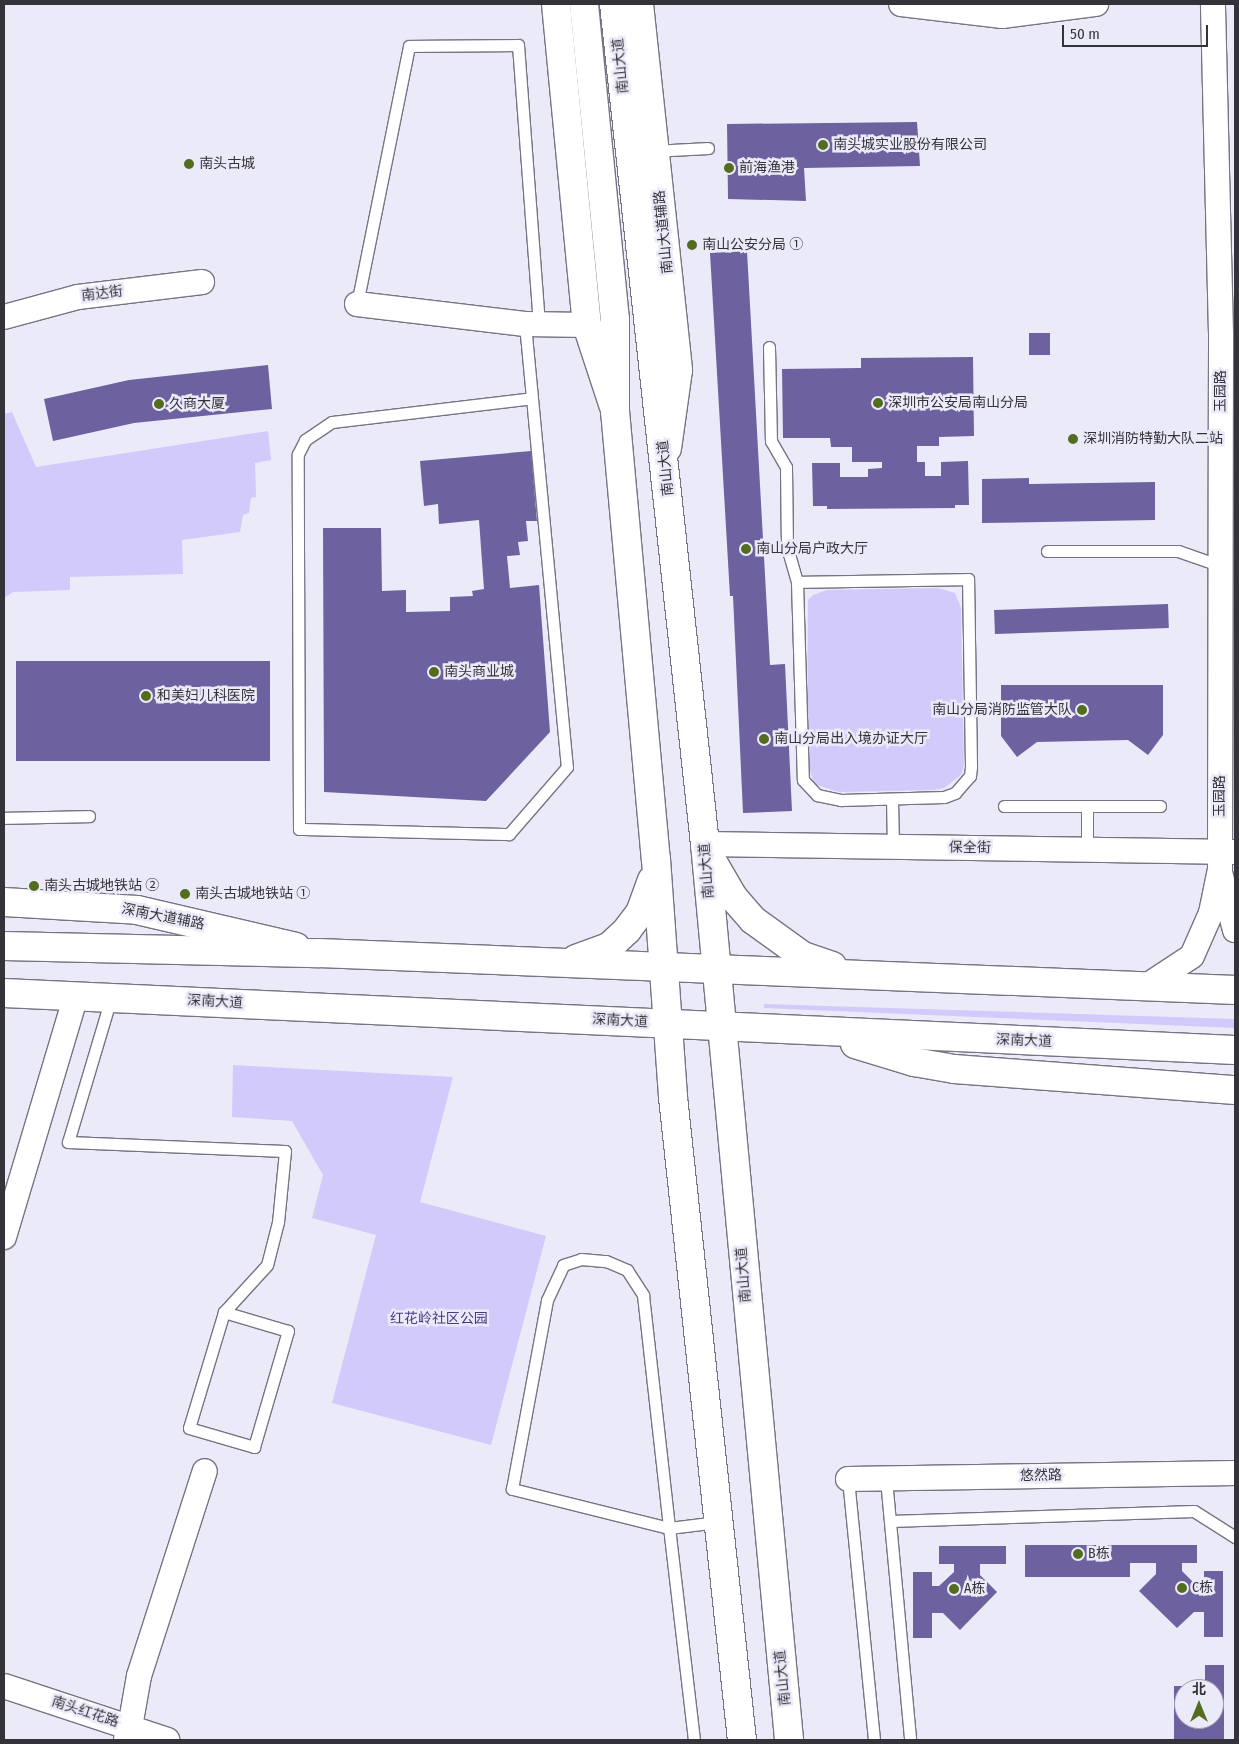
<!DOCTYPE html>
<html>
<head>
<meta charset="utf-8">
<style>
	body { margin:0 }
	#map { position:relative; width:1239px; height:1744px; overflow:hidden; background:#ebeaf9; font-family:"Fira Sans Condensed","Noto Sans SC",sans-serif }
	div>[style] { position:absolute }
	.green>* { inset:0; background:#d1cafb }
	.building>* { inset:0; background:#6d629f; transform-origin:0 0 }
	.roads { filter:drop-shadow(1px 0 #767482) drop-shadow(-1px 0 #767482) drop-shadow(0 1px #767482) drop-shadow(0 -1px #767482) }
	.service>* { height:11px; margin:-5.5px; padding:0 5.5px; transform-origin:5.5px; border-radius:5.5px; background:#fff }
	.minor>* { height:24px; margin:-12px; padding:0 12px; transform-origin:12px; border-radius:12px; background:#fff }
	.tertiary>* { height:28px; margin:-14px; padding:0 14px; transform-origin:14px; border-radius:14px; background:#fff }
	.secondary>* { height:28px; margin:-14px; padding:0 14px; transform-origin:14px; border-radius:14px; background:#fff }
	.primary>* { height:28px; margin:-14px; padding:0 14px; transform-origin:14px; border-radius:14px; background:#fff }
	.dots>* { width:14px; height:14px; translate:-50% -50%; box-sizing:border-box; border:2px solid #ebeaf9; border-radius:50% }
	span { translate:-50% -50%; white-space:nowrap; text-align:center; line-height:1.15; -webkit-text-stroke:5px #ebeaf9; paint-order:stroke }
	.street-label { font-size:14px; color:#343339 }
	.poi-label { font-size:14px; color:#343339 }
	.left { translate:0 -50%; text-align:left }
	.right { translate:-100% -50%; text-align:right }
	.park-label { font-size:14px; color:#4b3785 }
	.frame { position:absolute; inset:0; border:5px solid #343339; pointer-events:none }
	.north { position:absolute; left:1174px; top:1679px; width:50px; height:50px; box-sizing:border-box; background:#ebeaf9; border:1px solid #a2a1ac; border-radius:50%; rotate:0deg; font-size:14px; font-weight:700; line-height:20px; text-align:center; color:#343339 }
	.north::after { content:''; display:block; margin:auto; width:18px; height:22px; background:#536d20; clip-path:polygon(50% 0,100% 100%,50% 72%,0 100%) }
	.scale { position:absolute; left:1062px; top:25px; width:146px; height:22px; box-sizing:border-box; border:2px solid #343339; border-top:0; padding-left:6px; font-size:15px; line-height:18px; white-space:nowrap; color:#343339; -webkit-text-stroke:4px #ebeaf9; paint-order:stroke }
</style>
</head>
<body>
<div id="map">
	<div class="green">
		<div style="clip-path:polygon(12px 412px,36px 467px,268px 431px,271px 460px,255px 463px,256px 497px,251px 498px,249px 513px,243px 515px,240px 532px,182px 540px,183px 574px,70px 577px,70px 590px,13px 592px,4px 598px,4px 414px)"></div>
		<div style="clip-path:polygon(938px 588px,955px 593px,961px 608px,964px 765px,961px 775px,944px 788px,934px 790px,839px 792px,814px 784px,807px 761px,808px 600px,813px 595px,827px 590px)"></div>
		<div style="clip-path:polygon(764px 1004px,1235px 1019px,1235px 1028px,764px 1008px)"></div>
		<div style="clip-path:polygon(233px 1065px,453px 1077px,420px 1202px,546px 1236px,491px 1445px,332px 1403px,376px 1235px,312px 1218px,323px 1175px,292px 1121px,232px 1117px)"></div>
	</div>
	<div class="building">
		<div style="clip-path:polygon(917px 122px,920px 166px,804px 168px,806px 201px,728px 199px,727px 124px)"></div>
		<div style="clip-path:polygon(747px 251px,770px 665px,785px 664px,792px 811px,743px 813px,733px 596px,730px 596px,710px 253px)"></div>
		<div style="left:1029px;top:333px;width:21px;height:22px"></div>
		<div style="clip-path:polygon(973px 357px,974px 436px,939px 437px,939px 446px,917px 446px,917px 462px,925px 462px,925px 476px,941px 476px,941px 462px,968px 461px,969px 505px,955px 505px,955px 508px,827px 509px,827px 506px,813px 506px,812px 463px,840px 463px,840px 477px,868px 477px,868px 469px,882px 468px,882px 462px,852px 462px,852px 447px,831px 447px,830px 438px,783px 438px,782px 369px,861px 368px,861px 358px)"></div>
		<div style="clip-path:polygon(268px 365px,272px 409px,134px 423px,53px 441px,44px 399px,129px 380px)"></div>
		<div style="clip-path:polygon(531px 451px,537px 521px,526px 521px,528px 541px,518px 542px,520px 555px,507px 556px,510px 588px,539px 585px,550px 732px,486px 801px,324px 792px,323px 528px,381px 528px,382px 591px,406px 590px,406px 612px,450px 611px,450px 597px,473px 596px,472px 591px,484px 589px,479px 520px,439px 524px,438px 504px,424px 506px,420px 461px)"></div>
		<div style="clip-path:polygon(1029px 478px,1029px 484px,1155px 482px,1155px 520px,982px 523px,982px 479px)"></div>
		<div style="left:1168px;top:604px;width:24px;height:174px;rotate:88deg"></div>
		<div style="left:16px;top:661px;width:254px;height:100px"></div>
		<div style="clip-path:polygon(1001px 685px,1163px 685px,1163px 735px,1148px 755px,1128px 740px,1037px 742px,1017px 757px,1001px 736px)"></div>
		<div style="clip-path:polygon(1025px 1545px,1197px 1545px,1197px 1563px,1182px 1563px,1182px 1571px,1197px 1586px,1204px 1586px,1204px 1571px,1223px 1571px,1223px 1637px,1204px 1637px,1204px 1612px,1194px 1612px,1177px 1628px,1139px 1591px,1156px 1574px,1156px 1563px,1130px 1563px,1130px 1577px,1025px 1577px)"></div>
		<div style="clip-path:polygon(939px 1546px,1006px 1546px,1006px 1564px,980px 1564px,980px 1575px,997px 1592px,960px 1630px,943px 1613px,932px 1613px,932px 1638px,913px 1638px,913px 1572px,932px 1572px,932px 1586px,939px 1586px,954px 1572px,954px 1564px,939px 1564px)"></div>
		<div style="clip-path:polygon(evenodd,1205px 1665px,1224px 1665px,1224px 1740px,1174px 1740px,1174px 1686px,1205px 1686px,1205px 1665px,1184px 1689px,1214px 1689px,1214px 1719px,1184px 1719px,1184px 1689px)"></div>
	</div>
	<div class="roads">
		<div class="service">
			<div style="left:653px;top:151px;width:55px;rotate:-3.1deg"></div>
			<div style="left:357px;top:304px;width:263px;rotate:-78.6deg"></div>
			<div style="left:409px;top:46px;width:109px;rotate:-0.5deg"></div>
			<div style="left:518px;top:45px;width:281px;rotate:85.7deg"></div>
			<div style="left:525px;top:324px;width:445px;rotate:84.6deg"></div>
			<div style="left:567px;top:767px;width:89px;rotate:130.9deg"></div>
			<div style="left:509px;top:834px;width:210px;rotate:-178.6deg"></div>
			<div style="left:299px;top:829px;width:375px;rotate:-90.2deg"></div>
			<div style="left:298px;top:454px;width:16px;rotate:-63deg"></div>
			<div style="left:305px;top:440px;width:32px;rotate:-34deg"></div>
			<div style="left:332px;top:422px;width:201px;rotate:-6.8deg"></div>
			<div style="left:769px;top:347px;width:94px;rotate:88.8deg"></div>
			<div style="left:771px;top:441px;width:30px;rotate:60deg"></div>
			<div style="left:786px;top:467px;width:80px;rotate:89.3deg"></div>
			<div style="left:787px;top:547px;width:36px;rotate:74deg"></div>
			<div style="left:797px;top:582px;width:198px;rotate:88.3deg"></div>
			<div style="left:803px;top:780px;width:21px;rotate:47deg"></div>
			<div style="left:817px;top:795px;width:25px;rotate:12deg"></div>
			<div style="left:841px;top:800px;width:103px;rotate:-1.7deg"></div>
			<div style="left:944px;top:797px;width:12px;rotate:-20deg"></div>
			<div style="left:955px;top:793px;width:23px;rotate:-49deg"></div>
			<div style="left:970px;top:776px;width:10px;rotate:-84deg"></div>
			<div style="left:971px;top:766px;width:187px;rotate:-90.9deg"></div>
			<div style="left:968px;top:579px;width:171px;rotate:179deg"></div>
			<div style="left:1047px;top:551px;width:131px"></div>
			<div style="left:1178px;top:551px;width:46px;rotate:19.2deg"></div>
			<div style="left:892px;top:799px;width:48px;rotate:88.8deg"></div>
			<div style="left:1004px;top:806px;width:156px"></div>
			<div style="left:4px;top:818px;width:85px;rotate:-1.3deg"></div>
			<div style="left:1087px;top:849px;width:43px;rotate:-90deg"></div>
			<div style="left:111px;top:998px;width:150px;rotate:106.6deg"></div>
			<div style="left:68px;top:1142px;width:217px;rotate:2.4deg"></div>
			<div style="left:285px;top:1151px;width:71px;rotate:95.6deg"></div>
			<div style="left:278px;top:1222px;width:44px;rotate:104.3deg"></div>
			<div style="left:267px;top:1265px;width:64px;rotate:132.5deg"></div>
			<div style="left:224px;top:1312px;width:121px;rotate:106.8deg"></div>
			<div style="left:189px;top:1428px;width:68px;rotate:16.3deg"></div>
			<div style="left:254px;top:1447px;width:121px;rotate:-73.7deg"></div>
			<div style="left:288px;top:1331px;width:67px;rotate:-163.5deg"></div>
			<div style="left:581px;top:1259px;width:25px;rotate:5deg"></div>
			<div style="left:606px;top:1261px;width:23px;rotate:23deg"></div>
			<div style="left:627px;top:1270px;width:30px;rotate:57deg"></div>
			<div style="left:643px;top:1295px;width:234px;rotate:83.6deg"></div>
			<div style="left:669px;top:1528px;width:162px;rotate:-166deg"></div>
			<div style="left:512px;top:1489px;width:192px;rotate:-79.5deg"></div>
			<div style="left:547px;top:1300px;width:38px;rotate:-65deg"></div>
			<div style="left:563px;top:1265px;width:19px;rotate:-18deg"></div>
			<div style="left:848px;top:1479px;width:262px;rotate:84.3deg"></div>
			<div style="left:886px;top:1479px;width:262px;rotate:84.7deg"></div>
			<div style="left:890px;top:1521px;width:304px;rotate:-1.9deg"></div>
			<div style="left:1194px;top:1511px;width:49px;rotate:32.4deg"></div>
			<div style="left:694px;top:1740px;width:213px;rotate:-96.7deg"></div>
			<div style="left:669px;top:1528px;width:49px;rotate:-7deg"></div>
		</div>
		<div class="minor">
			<div style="left:901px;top:4px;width:102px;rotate:6.8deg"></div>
			<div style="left:1002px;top:16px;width:95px;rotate:-7.3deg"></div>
			<div style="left:357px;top:304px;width:169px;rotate:6.8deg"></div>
			<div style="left:525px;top:324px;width:62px;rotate:0.9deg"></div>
			<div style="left:4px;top:317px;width:77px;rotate:-15.1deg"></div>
			<div style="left:78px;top:297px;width:125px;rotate:-6.9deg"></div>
			<div style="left:705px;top:844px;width:530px;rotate:0.86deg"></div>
			<div style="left:1221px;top:876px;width:56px;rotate:75.5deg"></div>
			<div style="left:1145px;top:987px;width:56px;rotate:-33.4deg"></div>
			<div style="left:1192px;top:956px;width:47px;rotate:-66.2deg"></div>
			<div style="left:1211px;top:913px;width:45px;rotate:-78.4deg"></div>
			<div style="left:1220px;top:869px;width:535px;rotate:-89.89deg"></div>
			<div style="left:1221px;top:334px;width:330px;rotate:-91.4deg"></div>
			<div style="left:4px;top:1237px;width:252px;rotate:-73.4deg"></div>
			<div style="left:848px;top:1479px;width:387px;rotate:-0.9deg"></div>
			<div style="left:4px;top:1686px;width:172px;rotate:18.3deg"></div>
			<div style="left:130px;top:1727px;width:52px;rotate:-80deg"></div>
			<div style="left:139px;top:1676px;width:215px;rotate:-72.2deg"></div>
		</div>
		<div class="tertiary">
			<div style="left:556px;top:4px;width:322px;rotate:84.5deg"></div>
			<div style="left:587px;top:325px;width:83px;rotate:71.8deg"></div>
			<div style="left:639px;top:4px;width:368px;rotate:83.9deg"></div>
			<div style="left:678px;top:370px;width:79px;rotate:98deg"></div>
			<div style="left:128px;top:1740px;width:13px;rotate:-81deg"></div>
		</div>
		<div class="secondary">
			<div style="left:4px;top:902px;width:133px;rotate:3.4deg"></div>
			<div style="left:137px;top:910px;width:163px;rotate:13.1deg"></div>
		</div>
		<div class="primary">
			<div style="left:584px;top:4px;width:317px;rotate:84.4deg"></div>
			<div style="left:615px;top:319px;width:92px;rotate:90deg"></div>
			<div style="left:615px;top:411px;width:450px;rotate:84.8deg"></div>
			<div style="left:656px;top:859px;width:239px;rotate:85.9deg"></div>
			<div style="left:673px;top:1097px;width:647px;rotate:83.88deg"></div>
			<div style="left:614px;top:4px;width:845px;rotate:83.82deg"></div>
			<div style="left:705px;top:844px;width:900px;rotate:84.64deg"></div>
			<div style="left:711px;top:859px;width:44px;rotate:59.9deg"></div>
			<div style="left:733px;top:897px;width:30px;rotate:49deg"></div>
			<div style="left:753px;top:920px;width:62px;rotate:35.8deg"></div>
			<div style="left:803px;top:956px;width:31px;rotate:19deg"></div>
			<div style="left:4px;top:946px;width:315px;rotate:1.3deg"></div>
			<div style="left:319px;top:953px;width:917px;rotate:2.31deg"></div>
			<div style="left:576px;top:959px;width:35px;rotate:-20deg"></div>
			<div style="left:609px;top:947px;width:25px;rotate:-43deg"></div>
			<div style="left:627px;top:930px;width:21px;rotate:-53deg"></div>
			<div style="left:640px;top:913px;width:35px;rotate:-70deg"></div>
			<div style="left:4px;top:993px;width:1232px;rotate:2.65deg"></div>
			<div style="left:855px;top:1044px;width:62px;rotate:17deg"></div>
			<div style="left:914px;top:1062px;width:41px;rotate:9.9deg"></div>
			<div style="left:954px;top:1069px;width:282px;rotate:4.3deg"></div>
		</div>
	</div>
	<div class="dots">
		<div style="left:823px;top:145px;background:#536d20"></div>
		<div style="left:189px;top:164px;background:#536d20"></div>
		<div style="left:729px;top:168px;background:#536d20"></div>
		<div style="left:692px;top:245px;background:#536d20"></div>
		<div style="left:878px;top:403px;background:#536d20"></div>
		<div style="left:159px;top:404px;background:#536d20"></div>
		<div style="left:1073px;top:439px;background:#536d20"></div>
		<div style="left:746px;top:549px;background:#536d20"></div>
		<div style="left:434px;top:672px;background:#536d20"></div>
		<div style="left:146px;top:696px;background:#536d20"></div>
		<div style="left:1082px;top:710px;background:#536d20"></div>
		<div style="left:764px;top:739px;background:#536d20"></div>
		<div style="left:34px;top:886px;background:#536d20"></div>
		<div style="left:185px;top:894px;background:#536d20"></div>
		<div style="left:1078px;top:1554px;background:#536d20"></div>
		<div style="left:1182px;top:1588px;background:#536d20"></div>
		<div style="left:954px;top:1589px;background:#536d20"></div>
	</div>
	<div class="street-label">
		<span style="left:621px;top:66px;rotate:-96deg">南山大道</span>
		<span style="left:664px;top:232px;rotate:-96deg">南山大道辅路</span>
		<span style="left:102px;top:294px;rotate:-7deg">南达街</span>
		<span style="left:1221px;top:391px;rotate:-90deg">玉园路</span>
		<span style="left:666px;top:468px;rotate:-96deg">南山大道</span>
		<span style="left:1220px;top:796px;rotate:-90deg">玉园路</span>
		<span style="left:970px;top:848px;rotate:1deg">保全街</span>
		<span style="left:707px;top:871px;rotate:-95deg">南山大道</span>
		<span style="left:163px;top:917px;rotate:11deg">深南大道辅路</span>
		<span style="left:215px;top:1002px;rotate:3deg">深南大道</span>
		<span style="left:620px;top:1021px;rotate:3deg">深南大道</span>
		<span style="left:1024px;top:1041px;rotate:2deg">深南大道</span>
		<span style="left:744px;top:1275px;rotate:-95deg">南山大道</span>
		<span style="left:1041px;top:1476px;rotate:-1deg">悠然路</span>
		<span style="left:783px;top:1678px;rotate:-96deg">南山大道</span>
		<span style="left:85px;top:1712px;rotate:18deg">南头红花路</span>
	</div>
	<div class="poi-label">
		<span class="left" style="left:833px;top:145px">南头城实业股份有限公司</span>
		<span class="left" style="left:199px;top:164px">南头古城</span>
		<span class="left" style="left:739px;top:168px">前海渔港</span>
		<span class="left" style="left:702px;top:245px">南山公安分局 ①</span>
		<span class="left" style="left:888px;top:403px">深圳市公安局南山分局</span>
		<span class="left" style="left:169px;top:404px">久商大厦</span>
		<span class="left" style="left:1083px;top:439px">深圳消防特勤大队二站</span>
		<span class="left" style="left:756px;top:549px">南山分局户政大厅</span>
		<span class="left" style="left:444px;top:672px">南头商业城</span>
		<span class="left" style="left:157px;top:696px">和美妇儿科医院</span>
		<span class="right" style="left:1072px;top:710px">南山分局消防监管大队</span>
		<span class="left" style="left:774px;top:739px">南山分局出入境办证大厅</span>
		<span class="left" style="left:44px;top:886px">南头古城地铁站 ②</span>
		<span class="left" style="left:195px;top:894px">南头古城地铁站 ①</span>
		<span class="left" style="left:1088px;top:1554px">B栋</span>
		<span class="left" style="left:1192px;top:1588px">C栋</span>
		<span class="left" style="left:964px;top:1589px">A栋</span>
	</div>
	<div class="park-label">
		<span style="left:439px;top:1319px">红花岭社区公园</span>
	</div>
	<div class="frame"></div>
	<div class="north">北</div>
	<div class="scale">50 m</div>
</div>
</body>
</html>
